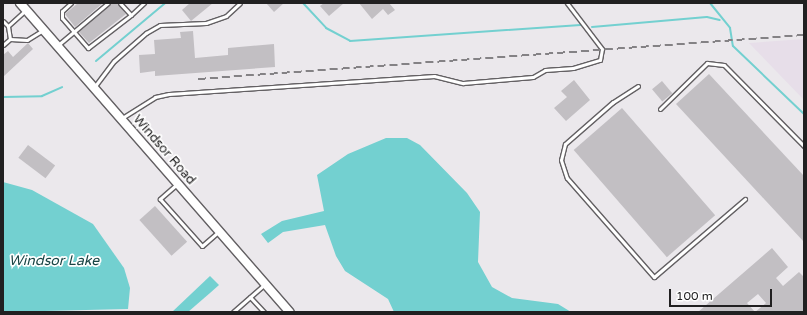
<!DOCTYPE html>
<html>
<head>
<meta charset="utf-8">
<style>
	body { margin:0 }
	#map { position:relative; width:807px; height:315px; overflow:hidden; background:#ebe8ec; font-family:"Varela Round",sans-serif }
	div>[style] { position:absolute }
	.built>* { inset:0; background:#e7dee9 }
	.water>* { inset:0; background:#73d0d0 }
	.stream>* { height:2px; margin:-1px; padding:0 1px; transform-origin:1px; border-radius:1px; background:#73d0d0 }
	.building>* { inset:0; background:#c2bfc3; transform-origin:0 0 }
	.roads { filter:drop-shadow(1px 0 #636063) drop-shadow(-1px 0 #636063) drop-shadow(0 1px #636063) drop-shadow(0 -1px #636063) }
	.lane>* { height:3px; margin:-1.5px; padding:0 1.5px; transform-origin:1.5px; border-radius:1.5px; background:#fff }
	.secondary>* { height:8px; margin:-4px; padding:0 4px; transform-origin:4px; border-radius:4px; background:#fff }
	.rail>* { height:2px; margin-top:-1px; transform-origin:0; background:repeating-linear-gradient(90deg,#848285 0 8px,transparent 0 12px) }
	span { translate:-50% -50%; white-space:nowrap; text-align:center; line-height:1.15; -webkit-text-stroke:3.5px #fff; paint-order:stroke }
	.street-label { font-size:13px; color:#212021 }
	.water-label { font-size:14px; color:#194545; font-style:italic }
	.frame { position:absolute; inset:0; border:4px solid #212021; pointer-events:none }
	.scale { position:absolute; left:669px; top:289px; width:103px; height:18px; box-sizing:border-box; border:2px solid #212021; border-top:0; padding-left:5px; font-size:12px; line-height:14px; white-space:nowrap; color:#212021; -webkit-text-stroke:3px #fff; paint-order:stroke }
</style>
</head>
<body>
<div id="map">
	<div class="built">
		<div style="clip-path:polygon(804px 39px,804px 100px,749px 43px)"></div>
	</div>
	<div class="water">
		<div style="clip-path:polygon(386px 138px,407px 138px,420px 145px,467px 193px,480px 212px,478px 262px,492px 287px,512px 298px,558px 304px,571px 312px,394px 312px,388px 299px,345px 271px,336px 256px,325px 225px,283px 232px,268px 243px,261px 234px,282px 221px,324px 211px,317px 175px,348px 154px)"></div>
		<div style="clip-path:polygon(3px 182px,32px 190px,93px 224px,124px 268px,130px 288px,128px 309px,3px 312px)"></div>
		<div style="clip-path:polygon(210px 276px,219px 285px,210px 293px,188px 312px,172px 312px)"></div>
	</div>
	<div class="stream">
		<div style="left:303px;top:3px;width:34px;rotate:47deg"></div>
		<div style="left:326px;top:28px;width:27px;rotate:28deg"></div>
		<div style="left:350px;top:41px;width:231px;rotate:-4deg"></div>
		<div style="left:710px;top:3px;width:32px;rotate:51deg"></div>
		<div style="left:730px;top:28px;width:18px;rotate:81deg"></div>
		<div style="left:733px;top:46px;width:98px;rotate:43.8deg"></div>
		<div style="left:592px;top:27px;width:115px;rotate:-5deg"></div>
		<div style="left:707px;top:17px;width:13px;rotate:13deg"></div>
		<div style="left:96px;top:61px;width:90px;rotate:-40deg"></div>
		<div style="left:3px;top:97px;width:39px;rotate:-1deg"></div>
		<div style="left:42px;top:96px;width:22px;rotate:-24deg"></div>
	</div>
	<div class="building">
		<div style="clip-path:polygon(78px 3px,103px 3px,75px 27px,65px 14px)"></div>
		<div style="clip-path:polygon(111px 3px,117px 3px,126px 14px,89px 43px,79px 32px)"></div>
		<div style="clip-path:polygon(190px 3px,213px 3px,191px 21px,182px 10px)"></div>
		<div style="clip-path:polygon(266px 3px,284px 3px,274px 12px)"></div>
		<div style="clip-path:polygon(324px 3px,344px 3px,329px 16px,320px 6px)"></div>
		<div style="clip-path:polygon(359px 3px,389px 3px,395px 10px,388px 15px,383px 9px,372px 19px)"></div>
		<div style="clip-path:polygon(193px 31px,195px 58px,228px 55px,228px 48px,274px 44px,275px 67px,155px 76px,155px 71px,140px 73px,139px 55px,155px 54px,154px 40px,181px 38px,180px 32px)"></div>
		<div style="clip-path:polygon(28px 43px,33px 49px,3px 77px,3px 55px,8px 51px,13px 57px)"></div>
		<div style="clip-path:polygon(709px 74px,804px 176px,804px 242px,676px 104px)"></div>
		<div style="clip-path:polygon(574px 80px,590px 100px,566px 121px,554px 108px,567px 97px,561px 91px)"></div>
		<div style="left:662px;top:81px;width:16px;height:13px;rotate:50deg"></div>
		<div style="left:622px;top:108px;width:142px;height:64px;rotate:49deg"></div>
		<div style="left:28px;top:145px;width:34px;height:16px;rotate:37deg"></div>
		<div style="left:155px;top:206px;width:48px;height:21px;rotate:48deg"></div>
		<div style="clip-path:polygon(evenodd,772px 248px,788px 267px,776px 278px,783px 286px,799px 272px,804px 277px,804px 312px,698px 312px,772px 248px,758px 294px,766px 303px,755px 312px,747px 303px,758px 294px)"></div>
	</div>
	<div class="roads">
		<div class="lane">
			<div style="left:71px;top:3px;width:12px;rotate:138deg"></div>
			<div style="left:62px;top:11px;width:7px;rotate:90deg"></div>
			<div style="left:62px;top:18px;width:40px;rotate:49deg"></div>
			<div style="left:88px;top:48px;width:54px;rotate:-37.5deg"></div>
			<div style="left:131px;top:15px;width:16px;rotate:-133deg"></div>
			<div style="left:131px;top:15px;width:18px;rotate:-43deg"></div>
			<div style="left:3px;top:21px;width:7px;rotate:45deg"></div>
			<div style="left:10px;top:39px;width:13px;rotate:-99deg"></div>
			<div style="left:8px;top:26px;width:24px;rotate:-42deg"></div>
			<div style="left:3px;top:45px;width:9px;rotate:-41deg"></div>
			<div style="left:10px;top:39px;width:17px;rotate:3deg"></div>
			<div style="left:27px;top:40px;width:19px;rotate:-32deg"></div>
			<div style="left:58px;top:45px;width:65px;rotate:-40deg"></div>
			<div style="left:95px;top:86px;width:31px;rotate:-53deg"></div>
			<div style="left:114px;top:61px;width:43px;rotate:-41.2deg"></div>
			<div style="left:146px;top:33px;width:16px;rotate:-30deg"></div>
			<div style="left:160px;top:25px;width:46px;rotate:-2.5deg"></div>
			<div style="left:206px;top:23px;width:21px;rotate:-19deg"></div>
			<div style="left:226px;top:16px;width:19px;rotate:-43deg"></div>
			<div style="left:638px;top:86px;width:30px;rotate:147deg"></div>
			<div style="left:613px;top:102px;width:64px;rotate:138.8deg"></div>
			<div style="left:565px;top:144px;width:16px;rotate:104deg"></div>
			<div style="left:561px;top:160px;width:19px;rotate:72deg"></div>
			<div style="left:567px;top:178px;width:132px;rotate:48.7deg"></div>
			<div style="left:654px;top:277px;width:120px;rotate:-40.6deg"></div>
			<div style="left:660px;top:109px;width:66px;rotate:-44.4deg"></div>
			<div style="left:707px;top:63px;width:17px;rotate:7deg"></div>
			<div style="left:724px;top:65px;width:114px;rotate:45.4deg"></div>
			<div style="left:122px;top:118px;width:39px;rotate:-32deg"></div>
			<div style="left:155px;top:97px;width:14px;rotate:-12deg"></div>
			<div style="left:169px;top:94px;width:266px;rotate:-3.9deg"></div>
			<div style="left:434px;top:76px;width:30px;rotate:14deg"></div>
			<div style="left:463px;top:83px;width:70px;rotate:-4.9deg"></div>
			<div style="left:533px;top:77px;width:14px;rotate:-30deg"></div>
			<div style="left:545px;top:70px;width:28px;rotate:-4deg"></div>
			<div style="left:573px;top:68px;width:28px;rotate:-17deg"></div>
			<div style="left:600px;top:60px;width:11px;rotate:-80deg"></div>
			<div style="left:602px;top:49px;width:58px;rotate:-127.3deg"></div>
			<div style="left:177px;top:184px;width:23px;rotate:139deg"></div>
			<div style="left:160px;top:199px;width:63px;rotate:48.2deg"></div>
			<div style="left:202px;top:246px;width:23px;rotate:-41deg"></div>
			<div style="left:250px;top:297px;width:21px;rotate:47deg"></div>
			<div style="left:233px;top:312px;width:43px;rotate:-41.2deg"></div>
		</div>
		<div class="secondary">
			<div style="left:20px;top:3px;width:410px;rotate:48.9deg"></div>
		</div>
	</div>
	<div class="rail">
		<div style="left:198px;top:79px;width:608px;rotate:-4.15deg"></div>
	</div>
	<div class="street-label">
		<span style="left:164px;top:150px;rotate:49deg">Windsor Road</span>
	</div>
	<div class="water-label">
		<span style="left:54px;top:261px">Windsor Lake</span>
	</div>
	<div class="frame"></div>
	<div class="scale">100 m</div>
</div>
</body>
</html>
